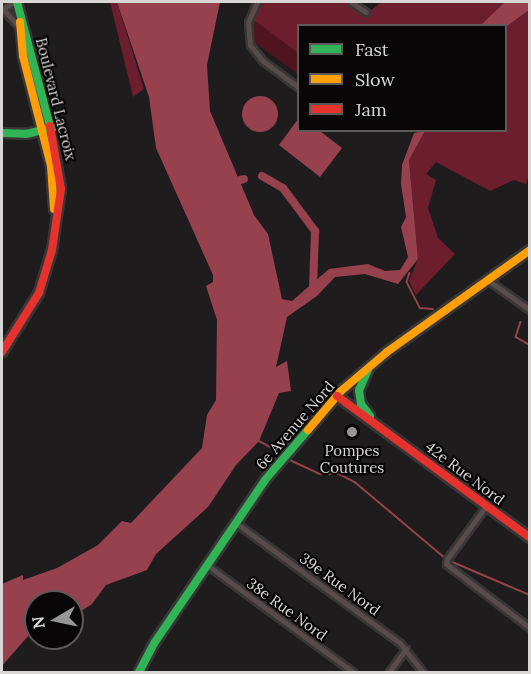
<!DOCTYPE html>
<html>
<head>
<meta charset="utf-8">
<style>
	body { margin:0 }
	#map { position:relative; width:531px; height:674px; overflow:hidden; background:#1e1c1c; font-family:Lora,serif }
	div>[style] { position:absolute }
	.green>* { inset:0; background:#4f1420 }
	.forest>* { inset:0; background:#6d1e2e }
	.water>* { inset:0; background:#97414f }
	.round { border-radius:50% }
	.stream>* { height:1.5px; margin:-0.75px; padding:0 0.75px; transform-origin:0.75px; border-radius:0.75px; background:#97414f }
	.river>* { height:8px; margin:-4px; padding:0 4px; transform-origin:4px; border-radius:4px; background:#97414f }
	.roads { filter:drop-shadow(2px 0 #383636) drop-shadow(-2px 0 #383636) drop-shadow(0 2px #383636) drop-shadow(0 -2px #383636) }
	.street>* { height:5px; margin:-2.5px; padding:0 2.5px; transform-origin:2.5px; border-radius:2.5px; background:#584b4c }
	.fast>* { height:8px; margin:-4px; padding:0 4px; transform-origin:4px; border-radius:4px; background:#30b455 }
	.slow>* { height:8px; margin:-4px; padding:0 4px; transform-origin:4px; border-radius:4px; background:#ff9f0a }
	.jam>* { height:8px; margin:-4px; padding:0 4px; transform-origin:4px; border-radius:4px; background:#e5322d }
	.dots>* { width:16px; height:16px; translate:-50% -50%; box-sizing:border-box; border:3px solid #080606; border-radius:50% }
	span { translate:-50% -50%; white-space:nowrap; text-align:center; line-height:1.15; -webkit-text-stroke:4.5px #080606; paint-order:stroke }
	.street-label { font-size:15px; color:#d9d6d6 }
	.poi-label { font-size:15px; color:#d9d6d6 }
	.frame { position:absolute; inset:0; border:3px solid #d9d6d6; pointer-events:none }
	.legend { position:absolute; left:297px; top:24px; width:210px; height:108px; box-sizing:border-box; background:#080606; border:2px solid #5c5959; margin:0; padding:8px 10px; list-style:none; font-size:18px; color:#d9d6d6 }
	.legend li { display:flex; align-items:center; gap:12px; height:30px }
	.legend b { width:30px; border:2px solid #5c5959 }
	.north { position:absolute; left:24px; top:590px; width:60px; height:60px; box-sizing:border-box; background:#080606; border:2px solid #5c5959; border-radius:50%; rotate:261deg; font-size:16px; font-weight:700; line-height:24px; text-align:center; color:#d9d6d6 }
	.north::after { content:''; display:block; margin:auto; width:21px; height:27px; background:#989595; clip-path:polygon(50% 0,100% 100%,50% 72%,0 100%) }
</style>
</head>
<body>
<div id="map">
	<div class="green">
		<div style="clip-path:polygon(250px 17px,298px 53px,298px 74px,257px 44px,250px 45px)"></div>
	</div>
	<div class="forest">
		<div style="clip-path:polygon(110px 2px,117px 2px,144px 89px,133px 97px)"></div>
		<div style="clip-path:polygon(263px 2px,350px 2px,368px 13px,381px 2px,509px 2px,481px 25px,298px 26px,298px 53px,254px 20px)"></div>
		<div style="clip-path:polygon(529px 10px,530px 171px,526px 184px,514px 180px,490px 191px,436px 162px,426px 174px,436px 180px,428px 208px,438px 238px,455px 254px,416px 295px,409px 281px,418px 259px,409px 160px,425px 131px,506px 130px,506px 27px)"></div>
	</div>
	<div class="water">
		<div style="clip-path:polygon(117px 2px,220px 2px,207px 65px,210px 111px,254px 215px,268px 234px,282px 299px,292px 301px,329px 269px,368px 264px,385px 271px,400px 270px,408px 257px,401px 227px,406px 217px,401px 184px,402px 165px,414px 133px,425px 131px,409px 160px,418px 259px,398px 284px,365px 274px,335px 277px,317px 296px,287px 317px,276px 367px,287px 361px,291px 391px,279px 393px,259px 441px,236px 465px,208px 507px,156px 554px,147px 570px,106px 585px,92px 604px,78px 613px,72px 610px,72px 602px,36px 602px,36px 627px,2px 666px,2px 584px,23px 575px,23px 580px,57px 568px,98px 545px,122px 521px,131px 523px,202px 448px,207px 415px,216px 400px,217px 320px,206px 286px,213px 282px,213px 275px,156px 148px,149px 97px)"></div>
		<div style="clip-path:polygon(505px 2px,529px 2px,529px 10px,506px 27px,481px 25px)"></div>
		<div class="round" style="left:242px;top:96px;width:36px;height:36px"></div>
		<div style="clip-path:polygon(298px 119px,298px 130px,320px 131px,342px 148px,320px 177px,279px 145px)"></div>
	</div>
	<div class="stream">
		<div style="left:410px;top:273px;width:9px;rotate:108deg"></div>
		<div style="left:407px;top:282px;width:29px;rotate:63deg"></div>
		<div style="left:420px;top:308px;width:13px;rotate:4deg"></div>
		<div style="left:521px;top:322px;width:16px;rotate:108deg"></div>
		<div style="left:516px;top:337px;width:16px;rotate:30deg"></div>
		<div style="left:259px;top:441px;width:19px;rotate:28deg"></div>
		<div style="left:290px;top:460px;width:33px;rotate:25deg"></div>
		<div style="left:320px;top:474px;width:19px"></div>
		<div style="left:339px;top:474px;width:18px;rotate:27deg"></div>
		<div style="left:355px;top:482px;width:116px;rotate:40.1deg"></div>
		<div style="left:448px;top:560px;width:89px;rotate:23.1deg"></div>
	</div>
	<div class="river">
		<div style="left:262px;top:176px;width:24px;rotate:30deg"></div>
		<div style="left:283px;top:188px;width:54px;rotate:53.3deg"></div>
		<div style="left:315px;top:231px;width:57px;rotate:92deg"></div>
		<div style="left:240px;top:180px;width:4px;rotate:-14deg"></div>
	</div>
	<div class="roads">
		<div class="street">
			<div style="left:257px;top:2px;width:22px;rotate:114deg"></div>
			<div style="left:248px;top:22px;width:23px;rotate:85deg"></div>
			<div style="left:250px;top:45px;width:21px;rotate:51deg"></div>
			<div style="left:263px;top:61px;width:44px;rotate:36.6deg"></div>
			<div style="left:351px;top:2px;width:18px;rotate:34deg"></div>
			<div style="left:2px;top:8px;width:24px;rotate:48deg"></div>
			<div style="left:3px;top:9px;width:12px;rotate:-35deg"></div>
			<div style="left:489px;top:281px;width:50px;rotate:35.3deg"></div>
			<div style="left:486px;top:506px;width:66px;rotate:126.3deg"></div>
			<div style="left:447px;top:559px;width:5px;rotate:101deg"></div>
			<div style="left:446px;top:564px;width:106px;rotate:37.3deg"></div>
			<div style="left:236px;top:523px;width:203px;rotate:36.2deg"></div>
			<div style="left:400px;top:643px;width:37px;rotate:52deg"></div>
			<div style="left:207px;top:565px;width:181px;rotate:36.2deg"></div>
			<div style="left:389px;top:672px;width:29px;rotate:-54deg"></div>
		</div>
		<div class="fast">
			<div style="left:17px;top:2px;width:128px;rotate:75.1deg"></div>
			<div style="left:2px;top:133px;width:24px;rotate:2deg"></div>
			<div style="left:26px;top:134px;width:27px;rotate:-13deg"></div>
			<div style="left:368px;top:370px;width:22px;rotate:114deg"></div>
			<div style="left:359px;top:390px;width:14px;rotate:82deg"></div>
			<div style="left:361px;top:404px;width:15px;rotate:53deg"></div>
			<div style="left:139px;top:672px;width:34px;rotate:-62deg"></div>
			<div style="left:155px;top:642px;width:196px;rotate:-55.8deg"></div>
			<div style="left:265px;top:480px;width:66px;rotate:-49.3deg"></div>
		</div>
		<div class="slow">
			<div style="left:20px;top:22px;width:34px;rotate:85deg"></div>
			<div style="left:23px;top:56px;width:114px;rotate:75.7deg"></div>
			<div style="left:51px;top:166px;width:43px;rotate:86deg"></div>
			<div style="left:308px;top:430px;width:51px;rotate:-49.8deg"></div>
			<div style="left:341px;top:391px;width:60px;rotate:-40.3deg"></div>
			<div style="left:387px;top:352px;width:176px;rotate:-35.5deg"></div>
		</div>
		<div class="jam">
			<div style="left:2px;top:352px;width:70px;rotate:-57.9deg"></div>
			<div style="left:39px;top:293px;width:45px;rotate:-73.2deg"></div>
			<div style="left:52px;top:250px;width:62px;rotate:-81.6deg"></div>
			<div style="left:61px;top:189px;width:64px;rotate:-99.9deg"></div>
			<div style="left:337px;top:396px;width:240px;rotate:36.3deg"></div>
		</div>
	</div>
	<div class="dots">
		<div style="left:352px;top:432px;background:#989595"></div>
	</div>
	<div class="street-label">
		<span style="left:56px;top:99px;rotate:76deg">Boulevard Lacroix</span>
		<span style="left:295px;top:425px;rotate:-49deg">6e Avenue Nord</span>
		<span style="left:465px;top:473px;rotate:37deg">42e Rue Nord</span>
		<span style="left:340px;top:584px;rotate:36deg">39e Rue Nord</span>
		<span style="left:287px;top:609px;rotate:36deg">38e Rue Nord</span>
	</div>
	<div class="poi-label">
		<span style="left:352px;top:459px">Pompes<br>Coutures</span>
	</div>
	<div class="frame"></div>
	<ul class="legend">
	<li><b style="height:8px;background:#30b455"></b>Fast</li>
	<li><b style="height:8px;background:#ff9f0a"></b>Slow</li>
	<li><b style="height:8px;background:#e5322d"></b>Jam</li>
	</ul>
	<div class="north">N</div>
</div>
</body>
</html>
